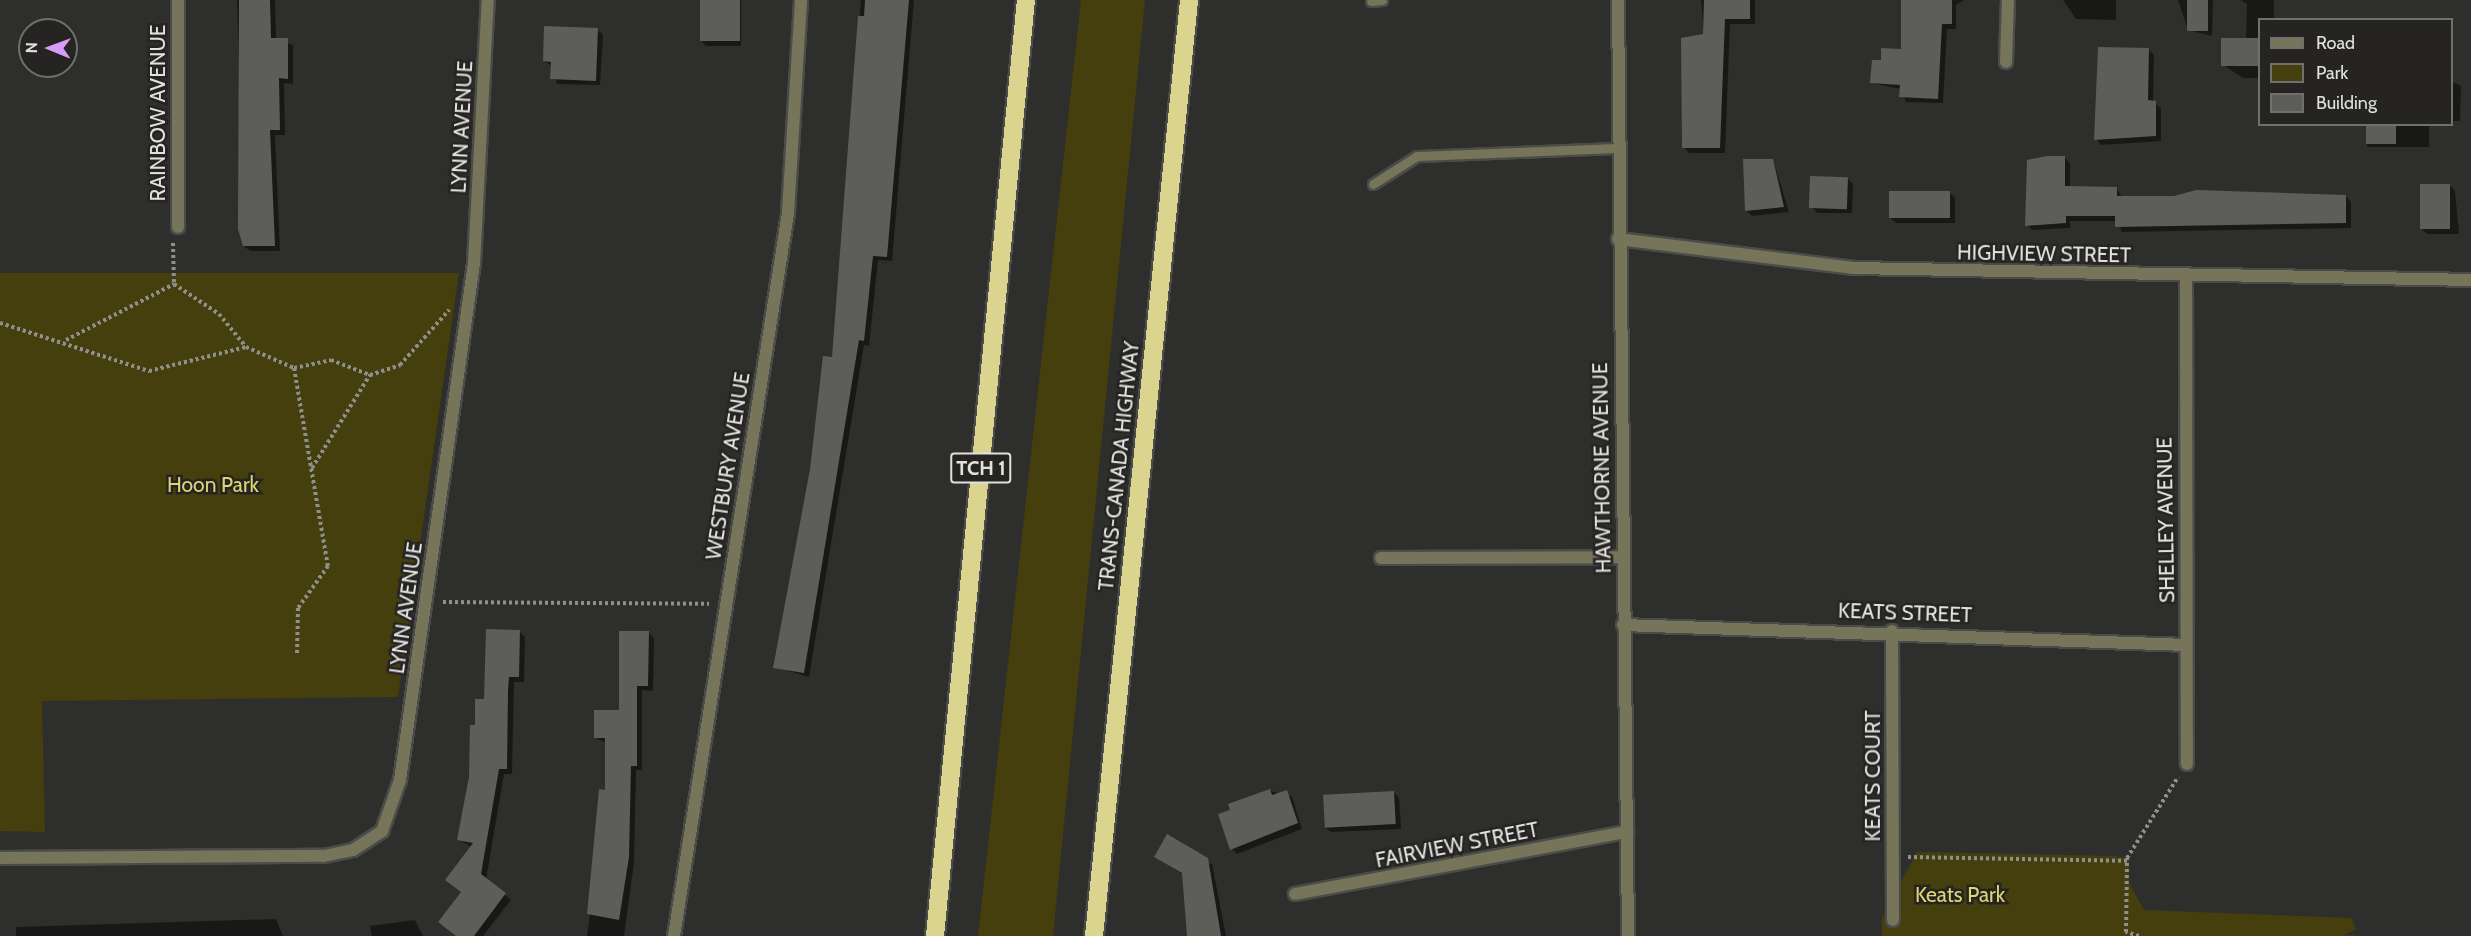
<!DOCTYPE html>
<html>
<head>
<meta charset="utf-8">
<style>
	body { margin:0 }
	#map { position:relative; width:2471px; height:936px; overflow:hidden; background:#2e2e2c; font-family:Cabin,sans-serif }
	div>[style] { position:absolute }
	.green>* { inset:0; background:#453f0d }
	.shadow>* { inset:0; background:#0007; transform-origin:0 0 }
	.building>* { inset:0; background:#5d5d5a; transform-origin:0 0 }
	.path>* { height:4px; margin-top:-2px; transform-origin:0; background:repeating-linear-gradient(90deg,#8f8f8d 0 3px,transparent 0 6px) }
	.roads { filter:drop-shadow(2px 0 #4b4b49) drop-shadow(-2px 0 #4b4b49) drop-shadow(0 2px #4b4b49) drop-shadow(0 -2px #4b4b49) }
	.lane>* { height:9px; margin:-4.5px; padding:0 4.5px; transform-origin:4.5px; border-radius:4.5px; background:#767459 }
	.street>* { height:12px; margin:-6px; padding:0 6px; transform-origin:6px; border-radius:6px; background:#767459 }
	.highway>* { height:18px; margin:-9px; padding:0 9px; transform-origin:9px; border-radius:9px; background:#dbd48f }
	span { translate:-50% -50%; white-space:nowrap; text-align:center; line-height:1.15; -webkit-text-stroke:5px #252422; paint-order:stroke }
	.shield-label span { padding:2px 4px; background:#252422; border:2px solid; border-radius:4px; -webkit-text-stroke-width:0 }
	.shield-label { font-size:20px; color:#e1e1df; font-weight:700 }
	.street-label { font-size:21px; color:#e1e1df }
	.park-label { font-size:21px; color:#ded474 }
	.legend { position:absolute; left:2258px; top:18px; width:195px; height:108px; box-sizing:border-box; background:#252422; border:2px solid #70706e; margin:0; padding:8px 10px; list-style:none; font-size:18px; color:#e1e1df }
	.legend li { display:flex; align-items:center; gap:12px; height:30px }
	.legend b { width:30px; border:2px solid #70706e }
	.north { position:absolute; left:18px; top:18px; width:60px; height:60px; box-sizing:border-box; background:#252422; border:2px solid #70706e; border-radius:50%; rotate:271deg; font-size:16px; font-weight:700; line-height:24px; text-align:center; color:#e1e1df }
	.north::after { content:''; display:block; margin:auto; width:21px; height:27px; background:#d79bf9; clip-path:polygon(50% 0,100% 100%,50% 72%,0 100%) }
</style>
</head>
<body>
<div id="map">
	<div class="green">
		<div style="clip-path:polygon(1081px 0,1145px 0,1053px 936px,978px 936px)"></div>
		<div style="clip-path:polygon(0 273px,459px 273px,398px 697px,42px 701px,45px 832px,0 831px)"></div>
		<div style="clip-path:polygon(1917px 852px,2115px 856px,2129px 859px,2129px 883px,2144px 910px,2351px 918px,2356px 929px,2344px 935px,2367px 936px,1882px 936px,1882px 918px)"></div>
	</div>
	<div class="shadow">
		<div style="clip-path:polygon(237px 0,275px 0,276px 39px,293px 45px,293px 84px,284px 83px,285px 135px,275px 135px,280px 251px,250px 251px,244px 246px)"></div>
		<div style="clip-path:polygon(702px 0,741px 0,741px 46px,706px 46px,701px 41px)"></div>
		<div style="clip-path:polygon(861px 0,914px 0,892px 261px,878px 260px,869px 346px,864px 345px,809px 677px,775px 667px,833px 359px)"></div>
		<div style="clip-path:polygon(1701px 0,1755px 0,1755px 24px,1730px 24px,1725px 153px,1689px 153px,1684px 147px,1704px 35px)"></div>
		<div style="clip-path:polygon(1903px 0,1964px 0,1956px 5px,1956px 29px,1947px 29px,1943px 103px,1906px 102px,1901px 89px,1872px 83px,1882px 62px,1903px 51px)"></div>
		<div style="clip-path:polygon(2063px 0,2116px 0,2116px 20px,2076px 19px)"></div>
		<div style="clip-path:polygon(2178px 0,2213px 0,2212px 36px,2188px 30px)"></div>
		<div style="clip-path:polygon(2241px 0,2274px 0,2274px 20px,2260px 20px,2260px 78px,2243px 78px,2223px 65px,2246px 39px,2247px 4px)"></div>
		<div style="clip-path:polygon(597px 29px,603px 35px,600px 85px,557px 84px,552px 66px,544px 61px)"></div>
		<div style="clip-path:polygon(2149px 50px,2154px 55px,2153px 102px,2161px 108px,2161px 141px,2101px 145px,2096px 139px)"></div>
		<div style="clip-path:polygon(2452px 82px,2461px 86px,2460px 121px,2452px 121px)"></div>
		<div style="left:2367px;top:124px;width:62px;height:23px"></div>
		<div style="clip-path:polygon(2064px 157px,2070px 163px,2070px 188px,2117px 189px,2122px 197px,2346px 196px,2351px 202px,2351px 228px,2122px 232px,2117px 221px,2070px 221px,2070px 228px,2032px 230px,2027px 225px)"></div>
		<div style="clip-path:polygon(1773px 160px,1789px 212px,1752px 216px,1746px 210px)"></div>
		<div style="clip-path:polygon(1847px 178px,1853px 184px,1852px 213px,1817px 213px,1812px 207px)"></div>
		<div style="clip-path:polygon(2450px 185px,2455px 191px,2459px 234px,2427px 234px,2421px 228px)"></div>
		<div style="clip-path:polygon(1949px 192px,1955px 198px,1955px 223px,1896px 223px,1890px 218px)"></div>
		<div style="clip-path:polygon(520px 632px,525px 637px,524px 682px,514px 682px,512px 774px,504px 774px,486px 880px,511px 900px,483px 936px,456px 936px,462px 893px,447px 880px,472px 847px,459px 840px,476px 727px)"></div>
		<div style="clip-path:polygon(648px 632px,654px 638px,653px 691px,642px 690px,642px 770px,636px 770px,634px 863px,624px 936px,587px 936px,606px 791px,607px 743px,595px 738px,621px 711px)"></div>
		<div style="clip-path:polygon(1270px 791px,1292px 797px,1302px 829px,1237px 854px,1232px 849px)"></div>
		<div style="clip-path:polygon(1394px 792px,1399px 798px,1401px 829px,1331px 832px,1325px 827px)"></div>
		<div style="clip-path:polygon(1155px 857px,1212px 864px,1226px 936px,1189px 936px,1184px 875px)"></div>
		<div style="clip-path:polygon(276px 919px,283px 936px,16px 936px,16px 927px)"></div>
		<div style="clip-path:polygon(415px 920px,423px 936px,372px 936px,370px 926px)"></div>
	</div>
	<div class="building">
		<div style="clip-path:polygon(239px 0,270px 0,271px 38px,288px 38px,288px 79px,279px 78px,280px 130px,270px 130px,275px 246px,243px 246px,238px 229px)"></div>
		<div style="left:700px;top:0;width:40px;height:41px"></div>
		<div style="clip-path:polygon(865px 0,909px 0,887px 257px,873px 256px,864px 341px,859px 340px,804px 673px,773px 668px,810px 469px,823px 356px,832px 357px,858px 16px,864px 16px)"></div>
		<div style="clip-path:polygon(1704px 0,1750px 0,1750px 19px,1725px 19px,1720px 148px,1682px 148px,1681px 38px,1703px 34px)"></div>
		<div style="clip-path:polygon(1901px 0,1952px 0,1952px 24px,1942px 24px,1938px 99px,1899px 97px,1900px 85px,1870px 83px,1872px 60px,1881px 60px,1881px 48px,1901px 49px)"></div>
		<div style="left:2187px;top:0;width:21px;height:31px"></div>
		<div style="clip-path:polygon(544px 26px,598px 28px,596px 81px,550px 79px,551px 62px,543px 61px)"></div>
		<div style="left:2221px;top:38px;width:38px;height:28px"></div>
		<div style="clip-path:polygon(2098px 47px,2149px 48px,2148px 100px,2156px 101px,2156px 136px,2094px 140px)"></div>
		<div style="left:2366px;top:124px;width:30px;height:20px"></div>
		<div style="clip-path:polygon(2047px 156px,2065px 156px,2065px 186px,2117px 187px,2117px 196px,2174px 196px,2196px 190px,2346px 195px,2346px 223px,2115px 227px,2115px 216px,2066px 216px,2066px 223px,2025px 226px,2027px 160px)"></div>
		<div style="clip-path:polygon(1743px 159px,1773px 159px,1784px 207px,1745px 211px)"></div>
		<div style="left:1810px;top:176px;width:38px;height:32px;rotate:2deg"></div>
		<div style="left:2420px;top:184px;width:30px;height:45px"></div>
		<div style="left:1889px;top:191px;width:61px;height:27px"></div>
		<div style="clip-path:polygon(486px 629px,520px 630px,519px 677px,509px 677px,508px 691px,507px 769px,499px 769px,481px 874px,506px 893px,474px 936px,456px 936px,438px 922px,461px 892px,445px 880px,473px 843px,457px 840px,469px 776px,470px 725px,475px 725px,475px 699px,484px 699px)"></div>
		<div style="clip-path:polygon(619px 631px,649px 631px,648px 686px,637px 686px,637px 766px,631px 766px,629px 857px,619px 920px,587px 914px,599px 789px,605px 790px,605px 738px,594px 738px,594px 710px,619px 710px)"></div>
		<div style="clip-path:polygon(1270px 789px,1272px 795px,1287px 790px,1298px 823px,1230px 850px,1218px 814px,1230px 810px,1228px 804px)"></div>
		<div style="left:1394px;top:791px;width:33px;height:71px;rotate:87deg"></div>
		<div style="clip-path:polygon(1167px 834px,1208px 858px,1221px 936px,1187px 936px,1182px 873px,1154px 857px)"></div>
	</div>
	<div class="path">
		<div style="left:173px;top:243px;width:41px;rotate:88.6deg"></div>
		<div style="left:0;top:323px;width:157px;rotate:17.9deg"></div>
		<div style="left:149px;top:371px;width:100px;rotate:-13.9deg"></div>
		<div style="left:246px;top:347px;width:52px;rotate:23.6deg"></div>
		<div style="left:294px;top:368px;width:38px;rotate:-12deg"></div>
		<div style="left:331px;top:360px;width:42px;rotate:21deg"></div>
		<div style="left:370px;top:375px;width:32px;rotate:-18deg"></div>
		<div style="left:400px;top:365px;width:74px;rotate:-48.3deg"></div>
		<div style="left:66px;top:340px;width:122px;rotate:-27.4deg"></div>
		<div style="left:174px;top:284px;width:54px;rotate:33.7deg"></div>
		<div style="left:219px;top:314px;width:43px;rotate:50.7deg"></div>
		<div style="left:294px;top:368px;width:201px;rotate:80.3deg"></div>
		<div style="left:328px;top:566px;width:52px;rotate:125.5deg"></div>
		<div style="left:298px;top:608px;width:46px;rotate:91.2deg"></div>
		<div style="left:312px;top:468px;width:110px;rotate:-58.1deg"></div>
		<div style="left:443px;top:602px;width:266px;rotate:0.4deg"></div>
		<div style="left:1908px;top:857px;width:219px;rotate:1deg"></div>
		<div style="left:2139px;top:936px;width:14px;rotate:-163deg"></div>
		<div style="left:2126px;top:932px;width:74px;rotate:-89.2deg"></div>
		<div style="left:2127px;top:858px;width:96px;rotate:-57.8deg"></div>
	</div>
	<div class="roads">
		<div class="lane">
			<div style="left:1371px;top:1px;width:11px;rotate:-5deg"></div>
			<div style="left:1373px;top:184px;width:52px;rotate:-32.5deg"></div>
			<div style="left:1417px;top:156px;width:201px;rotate:-2.3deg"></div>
		</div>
		<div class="street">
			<div style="left:1618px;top:0;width:936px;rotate:89.39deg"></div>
			<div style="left:2006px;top:62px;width:62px;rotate:-88.2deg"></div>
			<div style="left:178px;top:227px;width:227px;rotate:-90deg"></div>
			<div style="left:1618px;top:239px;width:238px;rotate:7deg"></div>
			<div style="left:1854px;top:268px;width:617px;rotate:1.11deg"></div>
			<div style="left:2186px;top:276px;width:488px;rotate:89.9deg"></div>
			<div style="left:1381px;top:558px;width:241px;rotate:-0.2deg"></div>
			<div style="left:1623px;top:625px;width:563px;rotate:2.03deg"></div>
			<div style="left:1892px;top:631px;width:289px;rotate:89.8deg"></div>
			<div style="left:0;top:858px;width:324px;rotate:-0.4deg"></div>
			<div style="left:324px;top:856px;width:30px;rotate:-12deg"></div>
			<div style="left:353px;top:850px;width:35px;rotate:-33deg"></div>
			<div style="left:382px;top:831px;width:54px;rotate:-70.6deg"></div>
			<div style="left:400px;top:780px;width:522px;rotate:-81.85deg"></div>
			<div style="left:474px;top:263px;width:263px;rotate:-87deg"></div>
			<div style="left:1295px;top:894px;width:338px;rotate:-10.6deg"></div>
			<div style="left:674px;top:936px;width:732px;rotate:-81.04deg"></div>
			<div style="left:788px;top:213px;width:213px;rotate:-86.5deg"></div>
		</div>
		<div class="highway">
			<div style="left:935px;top:936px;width:940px;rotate:-84.45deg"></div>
			<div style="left:1094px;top:936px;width:941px;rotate:-84.2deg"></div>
		</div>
	</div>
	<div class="shield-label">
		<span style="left:981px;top:468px">TCH 1</span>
	</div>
	<div class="street-label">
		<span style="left:158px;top:113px;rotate:-90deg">RAINBOW AVENUE</span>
		<span style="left:462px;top:127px;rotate:-87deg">LYNN AVENUE</span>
		<span style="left:2044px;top:254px;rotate:1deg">HIGHVIEW STREET</span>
		<span style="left:728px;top:466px;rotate:-81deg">WESTBURY AVENUE</span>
		<span style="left:1119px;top:466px;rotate:-84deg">TRANS-CANADA HIGHWAY</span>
		<span style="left:1602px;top:468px;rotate:-91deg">HAWTHORNE AVENUE</span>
		<span style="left:2166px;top:520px;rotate:-91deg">SHELLEY AVENUE</span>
		<span style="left:406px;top:608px;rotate:-82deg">LYNN AVENUE</span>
		<span style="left:1905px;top:613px;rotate:2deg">KEATS STREET</span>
		<span style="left:1873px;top:776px;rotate:-90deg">KEATS COURT</span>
		<span style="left:1457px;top:845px;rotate:-11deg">FAIRVIEW STREET</span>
	</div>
	<div class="park-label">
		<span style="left:213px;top:485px">Hoon Park</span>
		<span style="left:1960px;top:895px">Keats Park</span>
	</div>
	<ul class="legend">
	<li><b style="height:8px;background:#767459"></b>Road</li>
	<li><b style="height:16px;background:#453f0d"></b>Park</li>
	<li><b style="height:16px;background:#5d5d5a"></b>Building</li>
	</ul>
	<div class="north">N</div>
</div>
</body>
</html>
